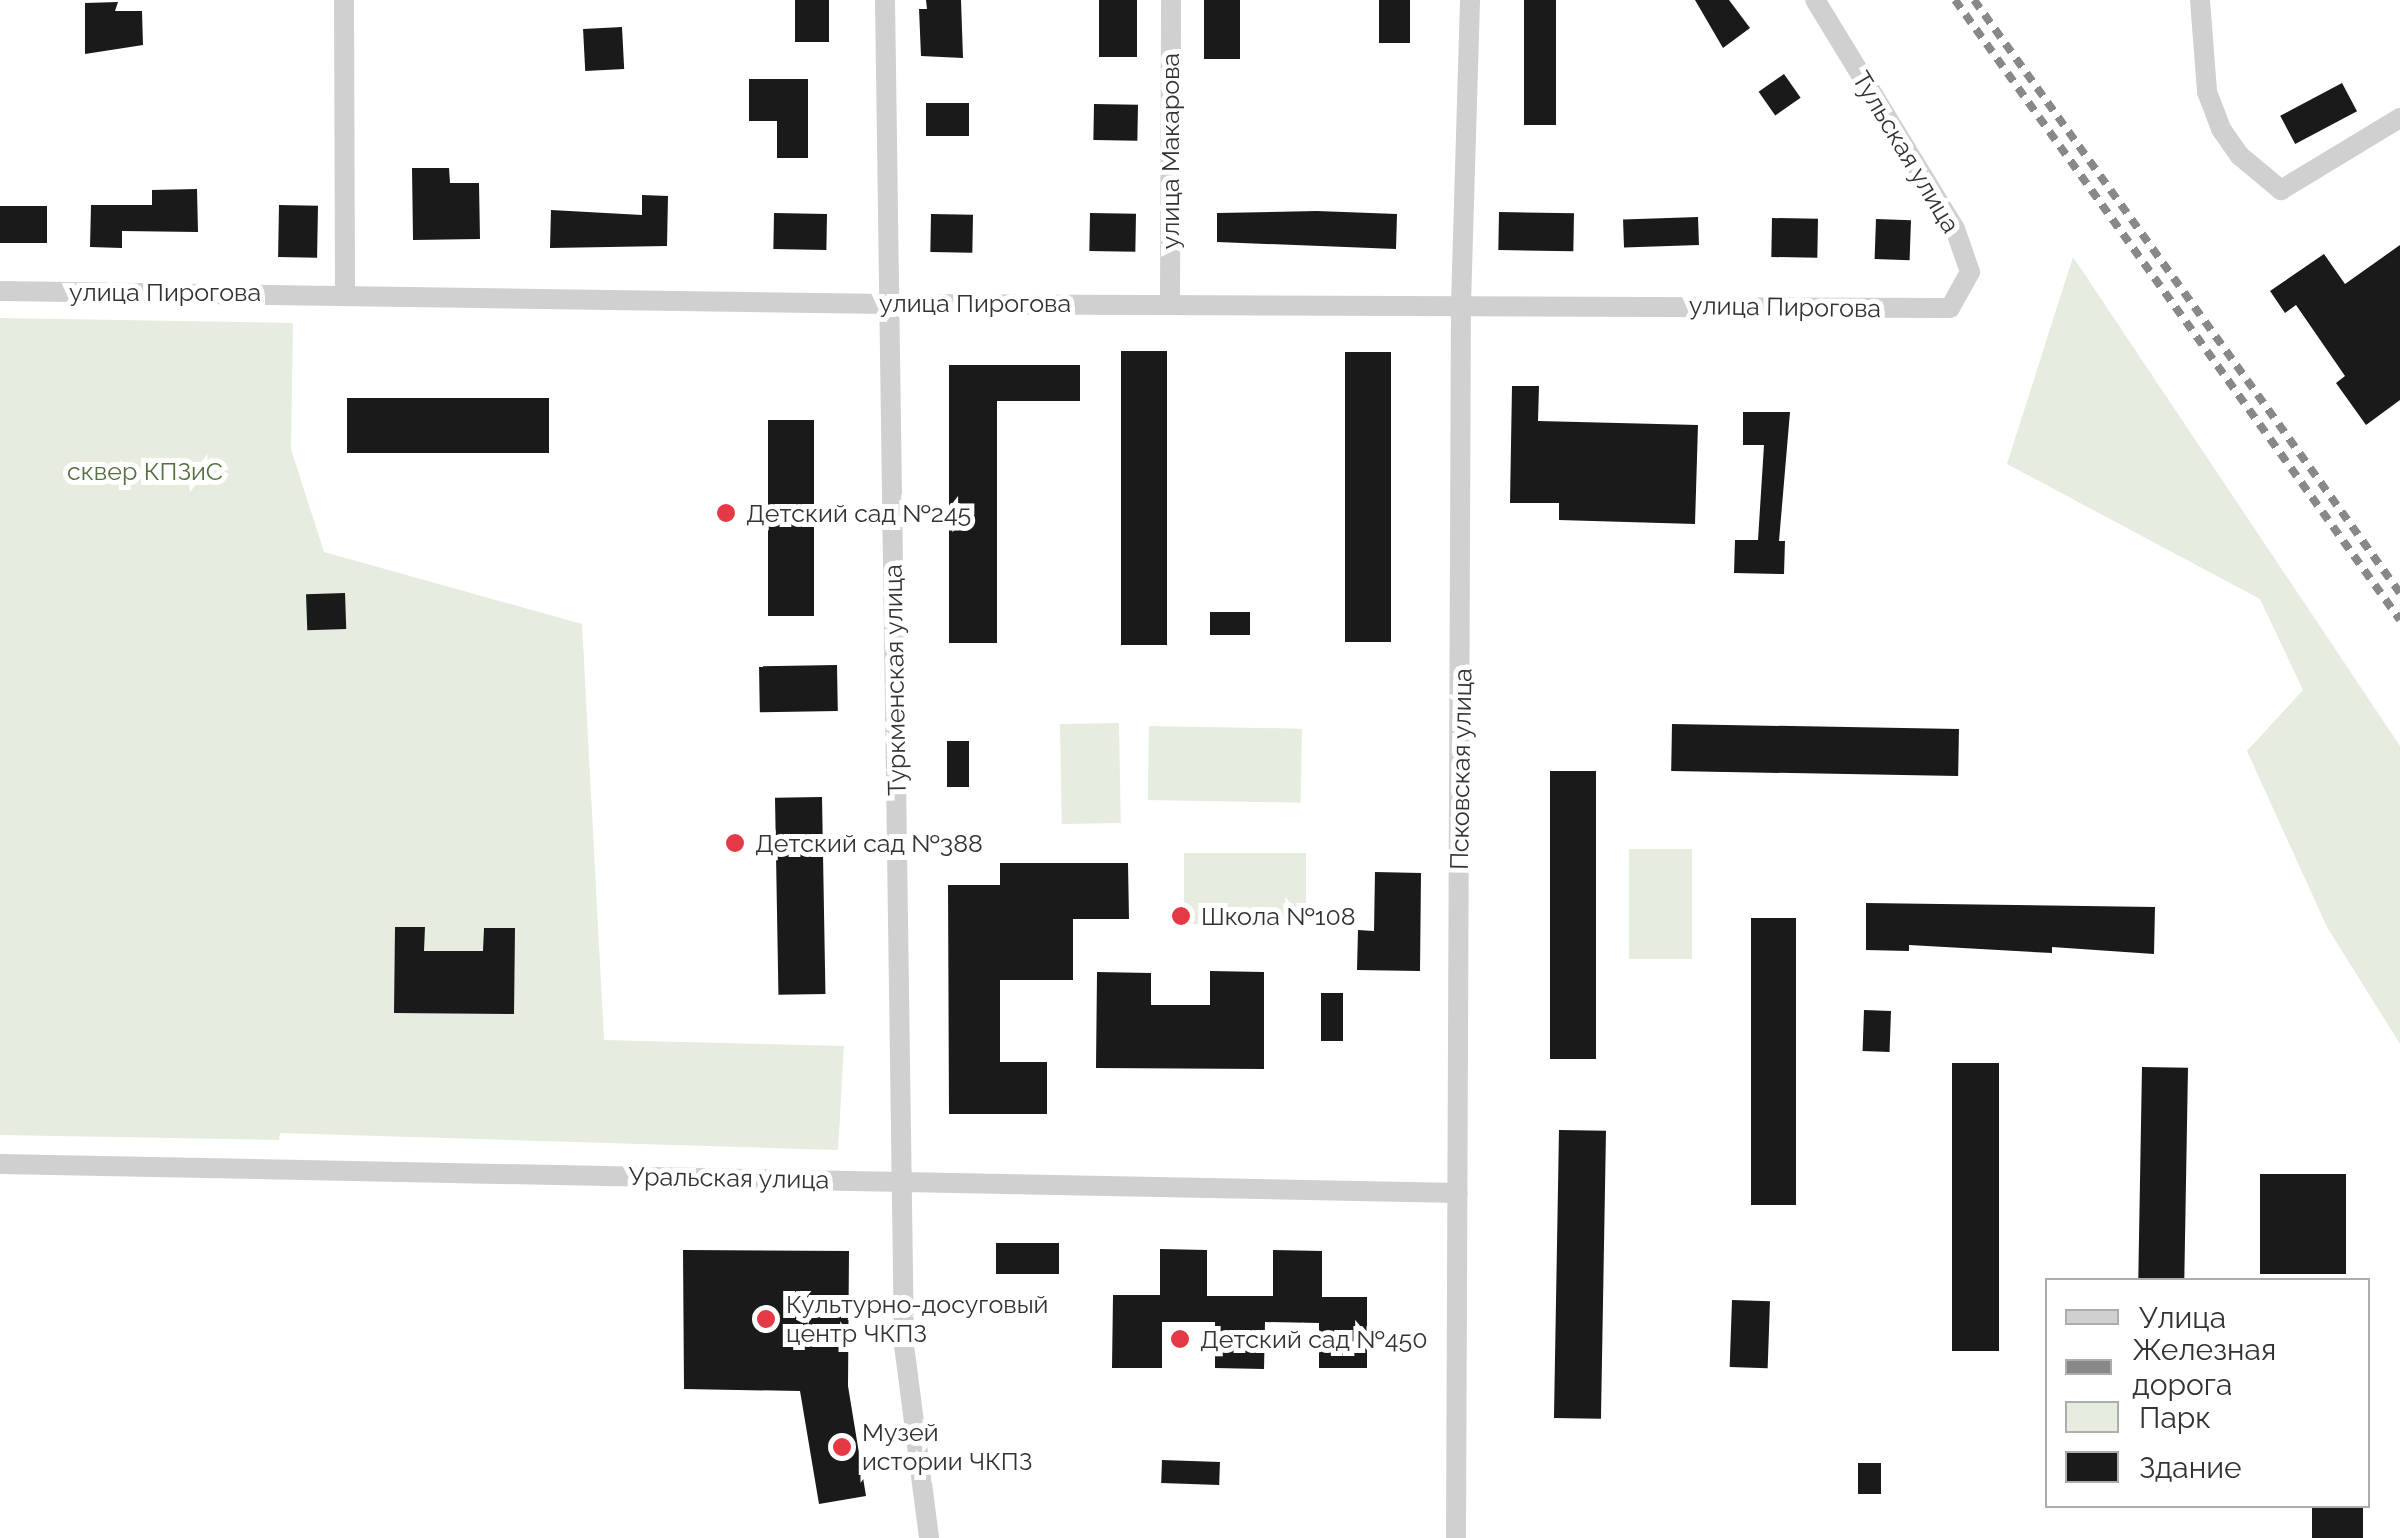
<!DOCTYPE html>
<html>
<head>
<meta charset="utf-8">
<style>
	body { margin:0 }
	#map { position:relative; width:2400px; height:1538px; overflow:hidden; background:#fff; font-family:Raleway,sans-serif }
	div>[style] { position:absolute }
	.green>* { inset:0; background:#e6ecdf; transform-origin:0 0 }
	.building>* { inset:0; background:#1a1a1a; transform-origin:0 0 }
	.street>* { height:20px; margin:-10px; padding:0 10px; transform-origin:10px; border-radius:10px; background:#d0d0d0 }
	.rail>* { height:8px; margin-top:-4px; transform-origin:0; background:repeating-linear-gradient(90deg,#888 0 10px,transparent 0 18px) }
	.dots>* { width:28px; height:28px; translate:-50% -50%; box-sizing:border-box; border:5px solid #fff; border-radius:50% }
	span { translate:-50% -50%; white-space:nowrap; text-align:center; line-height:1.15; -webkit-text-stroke:10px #fff; paint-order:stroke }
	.street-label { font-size:25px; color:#333 }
	.park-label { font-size:25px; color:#56703f }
	.poi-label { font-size:25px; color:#333 }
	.left { translate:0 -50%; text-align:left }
	.legend { position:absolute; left:2045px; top:1278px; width:325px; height:230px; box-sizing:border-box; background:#fff; border:2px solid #adadad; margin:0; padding:12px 18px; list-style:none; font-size:30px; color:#333 }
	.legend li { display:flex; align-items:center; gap:20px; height:50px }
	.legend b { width:50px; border:2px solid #adadad }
</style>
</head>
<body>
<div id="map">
	<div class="green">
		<div style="clip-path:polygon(2073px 257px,2400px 746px,2400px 1044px,2327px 927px,2247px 751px,2303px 690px,2260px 599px,2007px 464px)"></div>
		<div style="clip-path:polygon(0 318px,293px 323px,291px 449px,324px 552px,582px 624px,604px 1040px,844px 1046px,838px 1150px,280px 1133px,279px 1140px,0 1135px)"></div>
		<div style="left:1119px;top:723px;width:100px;height:59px;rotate:89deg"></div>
		<div style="left:1149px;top:726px;width:153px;height:74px;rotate:1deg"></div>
		<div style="left:1629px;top:849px;width:63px;height:110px"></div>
		<div style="left:1306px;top:853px;width:71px;height:122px;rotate:90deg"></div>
	</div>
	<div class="building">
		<div style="left:795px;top:0;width:34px;height:42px"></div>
		<div style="clip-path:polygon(926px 0,961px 0,963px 58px,921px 56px,919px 9px,927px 9px)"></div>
		<div style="left:1099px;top:0;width:38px;height:57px"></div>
		<div style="left:1204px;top:0;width:36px;height:59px"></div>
		<div style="left:1379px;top:0;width:31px;height:43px"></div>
		<div style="left:1524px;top:0;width:32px;height:125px"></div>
		<div style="clip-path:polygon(1695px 0,1729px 0,1750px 28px,1723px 48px)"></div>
		<div style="clip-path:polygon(118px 2px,115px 11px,142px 11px,143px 45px,85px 54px,85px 3px)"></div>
		<div style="left:622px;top:27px;width:42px;height:39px;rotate:87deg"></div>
		<div style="left:1784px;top:74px;width:29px;height:31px;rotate:55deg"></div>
		<div style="clip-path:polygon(749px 79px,808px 79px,808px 158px,777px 158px,777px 121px,749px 121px)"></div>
		<div style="left:2342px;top:83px;width:32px;height:70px;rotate:62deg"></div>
		<div style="left:926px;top:103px;width:43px;height:33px"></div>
		<div style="left:1094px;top:104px;width:44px;height:36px;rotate:1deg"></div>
		<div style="clip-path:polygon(412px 168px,449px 168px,450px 183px,479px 183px,480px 239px,413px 240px)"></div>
		<div style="clip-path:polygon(197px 189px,198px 232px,122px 231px,122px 248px,90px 247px,91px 205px,152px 205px,152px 190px)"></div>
		<div style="clip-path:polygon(642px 195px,668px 196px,667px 246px,550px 248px,551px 210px,642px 215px)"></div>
		<div style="left:279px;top:205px;width:39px;height:52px;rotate:1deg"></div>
		<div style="left:47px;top:206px;width:37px;height:47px;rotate:90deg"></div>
		<div style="clip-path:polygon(1317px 211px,1397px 214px,1396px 249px,1217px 242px,1217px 213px)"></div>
		<div style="left:1499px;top:212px;width:75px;height:38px;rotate:1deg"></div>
		<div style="left:774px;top:213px;width:53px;height:36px;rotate:1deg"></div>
		<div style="left:1090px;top:213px;width:46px;height:38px;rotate:1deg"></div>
		<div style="left:931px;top:214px;width:42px;height:38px;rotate:1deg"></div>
		<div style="left:1698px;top:217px;width:28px;height:75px;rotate:88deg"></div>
		<div style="left:1772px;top:218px;width:46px;height:39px;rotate:1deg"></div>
		<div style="left:1876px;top:219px;width:35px;height:40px;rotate:2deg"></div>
		<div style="clip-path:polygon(2400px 245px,2400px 400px,2366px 425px,2336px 383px,2345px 376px,2296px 305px,2285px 313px,2270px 291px,2324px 254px,2345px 284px)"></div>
		<div style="left:1121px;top:351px;width:46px;height:294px"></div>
		<div style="left:1345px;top:352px;width:46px;height:290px"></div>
		<div style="clip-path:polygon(949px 365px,1080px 365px,1080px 401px,997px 401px,997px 643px,949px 643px)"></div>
		<div style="clip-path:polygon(1512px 386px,1539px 386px,1538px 421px,1698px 425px,1695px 524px,1559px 520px,1559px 503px,1510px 503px)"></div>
		<div style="left:549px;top:398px;width:55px;height:202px;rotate:90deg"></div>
		<div style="clip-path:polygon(1743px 412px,1790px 412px,1779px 541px,1785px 541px,1784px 574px,1734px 573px,1735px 540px,1758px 540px,1764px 445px,1743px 445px)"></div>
		<div style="left:768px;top:420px;width:46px;height:196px"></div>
		<div style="left:345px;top:593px;width:36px;height:39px;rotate:88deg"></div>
		<div style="left:1250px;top:612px;width:23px;height:40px;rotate:90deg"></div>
		<div style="left:837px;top:665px;width:46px;height:78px;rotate:89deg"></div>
		<div style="left:1672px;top:724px;width:287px;height:47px;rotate:1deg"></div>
		<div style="left:947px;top:741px;width:22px;height:46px"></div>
		<div style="left:1550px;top:771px;width:46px;height:288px"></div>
		<div style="left:822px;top:797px;width:197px;height:47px;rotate:89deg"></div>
		<div style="clip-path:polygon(1000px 863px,1128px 863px,1129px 919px,1073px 919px,1073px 980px,1000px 980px,1000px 1062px,1047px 1062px,1047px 1114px,949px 1114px,948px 885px,1000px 885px)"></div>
		<div style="clip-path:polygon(1375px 872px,1421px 873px,1420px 971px,1357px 970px,1358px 930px,1374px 931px)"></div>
		<div style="clip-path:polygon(1866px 903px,2155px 907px,2154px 954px,2052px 947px,2052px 953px,1909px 945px,1909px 951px,1866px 950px)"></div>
		<div style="left:1751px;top:918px;width:45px;height:287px"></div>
		<div style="clip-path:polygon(395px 927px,425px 927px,424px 951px,483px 951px,484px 928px,515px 928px,514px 1014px,394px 1013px)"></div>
		<div style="clip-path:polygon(1210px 971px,1264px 972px,1264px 1069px,1096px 1068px,1097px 972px,1151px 973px,1151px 1005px,1210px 1005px)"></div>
		<div style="left:1321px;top:993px;width:22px;height:48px"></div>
		<div style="left:1864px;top:1010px;width:27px;height:41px;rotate:2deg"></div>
		<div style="left:1952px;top:1063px;width:47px;height:288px"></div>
		<div style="left:2142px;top:1067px;width:46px;height:213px;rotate:1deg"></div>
		<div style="left:1559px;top:1130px;width:47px;height:288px;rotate:1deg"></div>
		<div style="left:2260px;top:1174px;width:86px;height:100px"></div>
		<div style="left:996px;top:1243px;width:63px;height:31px"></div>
		<div style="clip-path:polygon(1160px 1249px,1207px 1250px,1207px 1296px,1273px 1296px,1273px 1250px,1322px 1251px,1322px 1297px,1367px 1297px,1367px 1368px,1319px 1368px,1319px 1323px,1265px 1322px,1264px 1369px,1215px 1368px,1215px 1322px,1162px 1322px,1162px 1368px,1112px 1368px,1113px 1295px,1160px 1295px)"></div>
		<div style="clip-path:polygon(683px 1250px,849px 1251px,848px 1386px,866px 1496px,819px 1504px,800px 1391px,684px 1389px)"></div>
		<div style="left:1732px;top:1300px;width:38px;height:67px;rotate:2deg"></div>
		<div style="left:1162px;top:1460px;width:58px;height:23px;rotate:2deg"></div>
		<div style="left:1858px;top:1463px;width:23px;height:31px"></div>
		<div style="left:2312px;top:1506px;width:51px;height:32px"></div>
	</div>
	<div class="street">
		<div style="left:344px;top:0;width:294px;rotate:89.8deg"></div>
		<div style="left:885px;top:0;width:1345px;rotate:89.19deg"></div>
		<div style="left:904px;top:1345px;width:195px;rotate:82.6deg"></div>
		<div style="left:2200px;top:0;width:92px;rotate:85.6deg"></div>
		<div style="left:2207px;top:92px;width:40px;rotate:69deg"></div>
		<div style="left:2221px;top:129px;width:32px;rotate:55deg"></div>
		<div style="left:2239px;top:155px;width:55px;rotate:39.8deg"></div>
		<div style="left:2281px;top:190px;width:139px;rotate:-31.2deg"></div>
		<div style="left:0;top:291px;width:886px;rotate:0.84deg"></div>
		<div style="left:886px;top:304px;width:1064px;rotate:0.22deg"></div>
		<div style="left:1950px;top:308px;width:41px;rotate:-60.9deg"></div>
		<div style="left:1970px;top:272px;width:46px;rotate:-109.2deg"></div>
		<div style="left:1955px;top:229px;width:268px;rotate:-121.4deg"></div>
		<div style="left:1170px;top:301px;width:301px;rotate:-89.8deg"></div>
		<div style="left:0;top:1164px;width:1458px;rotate:1.14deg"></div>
		<div style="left:1456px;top:1538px;width:1234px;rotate:-89.77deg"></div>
		<div style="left:1461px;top:304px;width:304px;rotate:-88.3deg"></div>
	</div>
	<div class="rail">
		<div style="left:1955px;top:0;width:763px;rotate:54.33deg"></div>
		<div style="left:1974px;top:0;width:730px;rotate:54.31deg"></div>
	</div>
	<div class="dots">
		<div style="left:726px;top:513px;background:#e63946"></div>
		<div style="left:735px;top:843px;background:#e63946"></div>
		<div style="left:1181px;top:916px;background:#e63946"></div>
		<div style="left:766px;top:1319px;background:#e63946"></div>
		<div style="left:1180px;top:1339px;background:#e63946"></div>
		<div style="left:842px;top:1447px;background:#e63946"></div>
	</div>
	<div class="street-label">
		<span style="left:1170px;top:151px;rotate:-90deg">улица Макарова</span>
		<span style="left:1906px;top:152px;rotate:59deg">Тульская улица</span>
		<span style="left:165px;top:292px">улица Пирогова</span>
		<span style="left:975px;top:303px">улица Пирогова</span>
		<span style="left:1785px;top:307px;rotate:1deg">улица Пирогова</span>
		<span style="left:895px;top:680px;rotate:-91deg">Туркменская улица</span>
		<span style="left:1461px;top:769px;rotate:-89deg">Псковская улица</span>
		<span style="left:729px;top:1178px;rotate:1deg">Уральская улица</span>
	</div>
	<div class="park-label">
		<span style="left:145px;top:471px">сквер КПЗиС</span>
	</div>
	<div class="poi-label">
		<span class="left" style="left:746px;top:513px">Детский сад №245</span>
		<span class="left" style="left:755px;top:843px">Детский сад №388</span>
		<span class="left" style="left:1201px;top:916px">Школа №108</span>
		<span class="left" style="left:786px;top:1319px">Культурно-досуговый<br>центр ЧКПЗ</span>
		<span class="left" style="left:1200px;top:1339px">Детский сад №450</span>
		<span class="left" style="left:862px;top:1447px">Музей<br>истории ЧКПЗ</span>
	</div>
	<ul class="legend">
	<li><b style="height:12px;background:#d0d0d0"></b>Улица</li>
	<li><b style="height:12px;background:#888"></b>Железная дорога</li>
	<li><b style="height:28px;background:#e6ecdf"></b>Парк</li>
	<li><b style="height:28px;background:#1a1a1a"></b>Здание</li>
	</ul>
</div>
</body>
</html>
